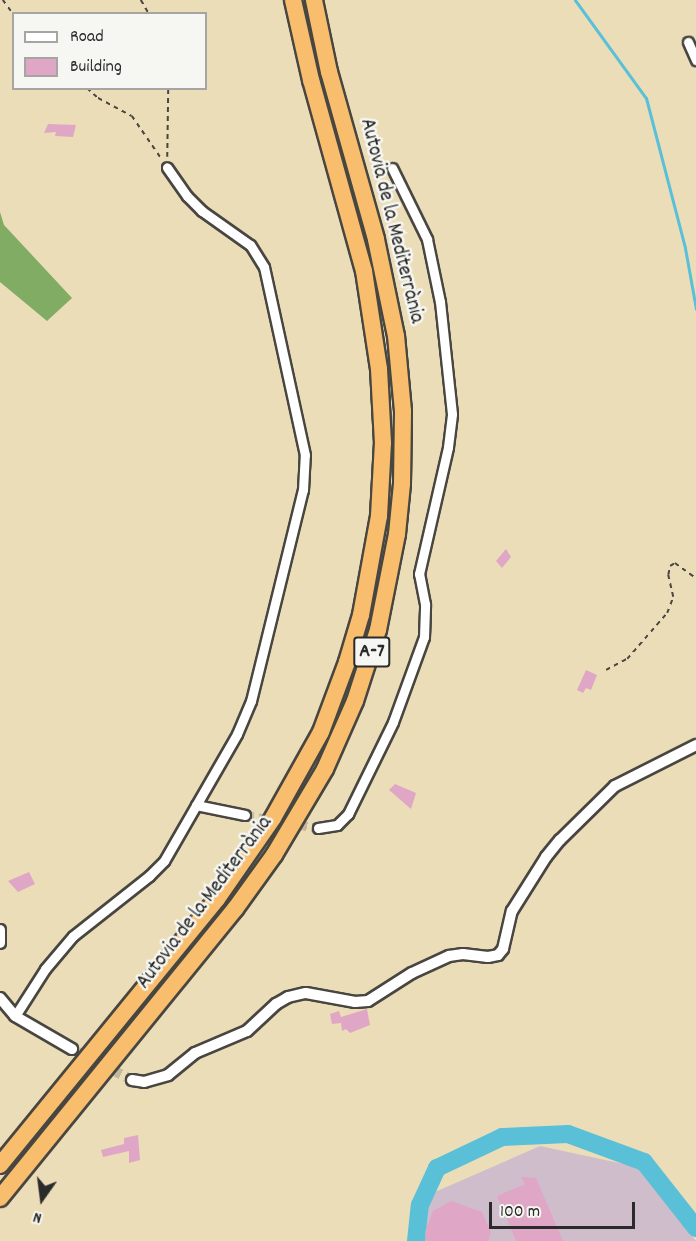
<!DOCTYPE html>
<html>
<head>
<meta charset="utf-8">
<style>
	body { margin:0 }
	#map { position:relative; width:696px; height:1241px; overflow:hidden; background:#ecddb9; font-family:Dekko,sans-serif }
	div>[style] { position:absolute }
	.industrial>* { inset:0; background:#d0bdcc }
	.forest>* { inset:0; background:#81ac63 }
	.stream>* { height:3px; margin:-1.5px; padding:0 1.5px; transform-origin:1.5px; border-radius:1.5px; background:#5ac0d8 }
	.river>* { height:18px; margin:-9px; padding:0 9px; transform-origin:9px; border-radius:9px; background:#5ac0d8 }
	.building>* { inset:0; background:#e0a6c5 }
	.minor-tunnel>* { height:9px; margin-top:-4.5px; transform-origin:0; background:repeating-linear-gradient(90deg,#c5b99d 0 9px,transparent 0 13.5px) }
	.tertiary-tunnel>* { height:10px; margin-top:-5px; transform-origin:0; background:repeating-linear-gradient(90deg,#c5b99d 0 10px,transparent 0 15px) }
	.path>* { height:1.5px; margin-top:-0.75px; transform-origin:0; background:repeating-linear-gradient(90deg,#484640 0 4.5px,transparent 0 9px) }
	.roads { filter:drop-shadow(2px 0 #484640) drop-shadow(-2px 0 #484640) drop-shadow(0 2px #484640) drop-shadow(0 -2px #484640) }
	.minor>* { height:9px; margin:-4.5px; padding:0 4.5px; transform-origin:4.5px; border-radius:4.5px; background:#fff }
	.tertiary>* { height:10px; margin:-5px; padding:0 5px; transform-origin:5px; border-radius:5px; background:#fff }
	.motorway>* { height:16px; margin:-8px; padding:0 8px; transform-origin:8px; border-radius:8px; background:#f9be6d }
	span { translate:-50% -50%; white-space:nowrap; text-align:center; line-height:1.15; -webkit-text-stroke:5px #f6f6f2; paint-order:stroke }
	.shield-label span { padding:2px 4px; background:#f6f6f2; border:2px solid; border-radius:4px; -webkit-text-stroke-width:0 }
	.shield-label { font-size:20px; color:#2b2b2b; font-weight:700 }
	.street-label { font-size:21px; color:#2b2b2b }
	.legend { position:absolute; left:12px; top:12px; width:195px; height:78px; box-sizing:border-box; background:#f6f6f2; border:2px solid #a5a5a2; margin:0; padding:8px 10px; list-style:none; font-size:18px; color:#2b2b2b }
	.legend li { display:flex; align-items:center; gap:12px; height:30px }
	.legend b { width:30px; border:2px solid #a5a5a2 }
	.north { position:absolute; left:12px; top:1169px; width:60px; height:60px; -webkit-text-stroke:4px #f6f6f2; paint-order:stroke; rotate:194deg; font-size:16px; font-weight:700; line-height:24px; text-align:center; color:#2b2b2b }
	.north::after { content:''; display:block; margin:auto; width:21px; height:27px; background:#2b2b2b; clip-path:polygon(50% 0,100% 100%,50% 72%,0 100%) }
	.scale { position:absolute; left:489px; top:1202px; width:146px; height:27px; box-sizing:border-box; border:3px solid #2b2b2b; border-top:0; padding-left:8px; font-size:18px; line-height:21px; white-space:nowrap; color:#2b2b2b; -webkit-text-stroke:4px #f6f6f2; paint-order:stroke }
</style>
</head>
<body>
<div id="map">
	<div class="industrial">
		<div style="clip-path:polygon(540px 1146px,638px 1167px,696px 1241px,413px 1241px,412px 1202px)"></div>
	</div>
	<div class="forest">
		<div style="clip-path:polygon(0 212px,4px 225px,72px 298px,47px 321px,0 282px)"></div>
	</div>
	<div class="stream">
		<div style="left:575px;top:0;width:121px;rotate:54.1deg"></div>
		<div style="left:646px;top:98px;width:155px;rotate:75.4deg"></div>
		<div style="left:685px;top:248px;width:62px;rotate:79.8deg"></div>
	</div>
	<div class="river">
		<div style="left:416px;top:1241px;width:36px;rotate:-84deg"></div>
		<div style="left:420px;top:1205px;width:41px;rotate:-65.3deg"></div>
		<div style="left:437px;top:1168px;width:72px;rotate:-25.5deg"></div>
		<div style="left:502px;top:1137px;width:66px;rotate:-2.6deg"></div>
		<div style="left:568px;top:1134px;width:81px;rotate:20.2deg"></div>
		<div style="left:644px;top:1162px;width:84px;rotate:51.8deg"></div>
	</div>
	<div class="building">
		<div style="clip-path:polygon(48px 124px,76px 125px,73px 137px,55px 136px,56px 132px,44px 133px)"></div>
		<div style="clip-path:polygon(506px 549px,511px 557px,502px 568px,496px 561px)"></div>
		<div style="clip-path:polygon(586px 670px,597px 675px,591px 690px,586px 688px,583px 693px,577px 690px)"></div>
		<div style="clip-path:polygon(395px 784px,416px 793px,411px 809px,389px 790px)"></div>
		<div style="clip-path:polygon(29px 872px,35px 884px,18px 892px,8px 881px)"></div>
		<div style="clip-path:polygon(367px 1009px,370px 1025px,350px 1033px,346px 1029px,342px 1031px,341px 1023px,332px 1024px,330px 1014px,339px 1011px,341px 1017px)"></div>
		<div style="clip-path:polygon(138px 1135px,140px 1160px,129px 1163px,129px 1151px,103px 1157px,101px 1150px,124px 1144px,124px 1138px)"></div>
		<div style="clip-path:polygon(521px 1177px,536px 1178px,563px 1241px,516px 1241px,497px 1196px,525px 1184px)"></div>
		<div style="clip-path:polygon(451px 1201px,482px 1212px,491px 1232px,488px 1241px,426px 1241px,425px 1232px,433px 1211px)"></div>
	</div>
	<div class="minor-tunnel">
		<div style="left:245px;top:815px;width:74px;rotate:10.1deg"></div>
	</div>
	<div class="tertiary-tunnel">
		<div style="left:72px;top:1049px;width:68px;rotate:27.3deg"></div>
	</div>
	<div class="path">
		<div style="left:3px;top:0;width:19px;rotate:54deg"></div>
		<div style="left:141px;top:0;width:16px;rotate:60deg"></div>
		<div style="left:87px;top:88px;width:15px;rotate:42deg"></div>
		<div style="left:98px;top:98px;width:38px;rotate:28deg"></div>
		<div style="left:132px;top:116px;width:51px;rotate:55.4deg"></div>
		<div style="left:167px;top:157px;width:69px;rotate:-89.2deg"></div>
		<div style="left:606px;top:670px;width:24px;rotate:-28deg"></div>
		<div style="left:627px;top:659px;width:61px;rotate:-49deg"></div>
		<div style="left:667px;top:613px;width:17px;rotate:-69deg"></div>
		<div style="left:673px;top:597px;width:23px;rotate:-103deg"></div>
		<div style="left:668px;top:575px;width:9px;rotate:-77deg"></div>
		<div style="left:670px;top:566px;width:6px;rotate:-31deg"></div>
		<div style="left:675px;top:563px;width:26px;rotate:36deg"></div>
	</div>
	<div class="roads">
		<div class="minor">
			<div style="left:688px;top:42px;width:20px;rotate:66deg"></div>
			<div style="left:196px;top:805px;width:50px;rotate:11.5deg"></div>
			<div style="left:318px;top:828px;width:19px;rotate:-9deg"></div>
			<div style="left:337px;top:825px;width:16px;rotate:-45deg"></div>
			<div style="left:348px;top:814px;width:102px;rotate:-63.9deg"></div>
			<div style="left:393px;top:722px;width:90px;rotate:-70deg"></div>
			<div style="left:424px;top:637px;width:33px;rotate:-88deg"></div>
			<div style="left:425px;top:604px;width:31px;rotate:-101deg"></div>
			<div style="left:419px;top:574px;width:130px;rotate:-77.1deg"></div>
			<div style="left:448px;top:447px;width:33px;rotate:-83deg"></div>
			<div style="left:452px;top:414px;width:113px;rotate:-96.1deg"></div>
			<div style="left:440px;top:302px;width:64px;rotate:-101.7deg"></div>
			<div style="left:427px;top:239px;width:79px;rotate:-116.2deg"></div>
			<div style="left:15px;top:1016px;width:56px;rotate:-57.4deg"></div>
			<div style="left:45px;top:969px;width:43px;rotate:-49.7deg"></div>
			<div style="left:73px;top:936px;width:97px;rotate:-38.3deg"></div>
			<div style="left:149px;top:876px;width:21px;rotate:-45deg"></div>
			<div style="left:164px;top:861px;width:146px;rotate:-60.1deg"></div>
			<div style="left:237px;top:734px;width:36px;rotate:-67deg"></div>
			<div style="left:251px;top:701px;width:217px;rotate:-76.2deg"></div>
			<div style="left:303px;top:490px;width:35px;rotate:-87deg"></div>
			<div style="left:305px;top:455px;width:192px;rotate:-102.3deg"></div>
			<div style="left:264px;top:267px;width:26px;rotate:-122deg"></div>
			<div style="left:250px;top:245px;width:59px;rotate:-144.7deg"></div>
			<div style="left:202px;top:211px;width:21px;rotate:-135deg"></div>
			<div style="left:187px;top:196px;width:35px;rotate:-125deg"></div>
		</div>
		<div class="tertiary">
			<div style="left:0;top:930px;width:13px;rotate:90deg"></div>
			<div style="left:0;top:998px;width:23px;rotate:50deg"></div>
			<div style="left:15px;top:1016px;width:66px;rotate:30.1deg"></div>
			<div style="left:132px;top:1080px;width:12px;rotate:9deg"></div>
			<div style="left:144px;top:1082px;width:25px;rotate:-16deg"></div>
			<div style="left:168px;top:1075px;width:35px;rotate:-39deg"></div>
			<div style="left:195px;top:1053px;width:56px;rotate:-22.9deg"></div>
			<div style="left:247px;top:1031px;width:40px;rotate:-43deg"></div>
			<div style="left:276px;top:1004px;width:14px;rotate:-30deg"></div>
			<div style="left:288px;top:997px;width:18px;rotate:-13deg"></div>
			<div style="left:306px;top:993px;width:50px;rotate:10.4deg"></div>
			<div style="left:355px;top:1002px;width:13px;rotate:-4deg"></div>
			<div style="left:368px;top:1001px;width:52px;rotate:-32.5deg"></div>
			<div style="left:412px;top:973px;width:41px;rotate:-24.7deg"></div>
			<div style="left:449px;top:956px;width:14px;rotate:-8deg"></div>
			<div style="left:463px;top:954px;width:25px;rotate:7deg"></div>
			<div style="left:488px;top:957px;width:10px;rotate:-11deg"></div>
			<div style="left:498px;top:955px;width:8px;rotate:-50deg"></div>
			<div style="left:503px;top:949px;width:39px;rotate:-77deg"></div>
			<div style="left:512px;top:911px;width:64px;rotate:-57.8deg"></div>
			<div style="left:546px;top:857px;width:22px;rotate:-51deg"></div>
			<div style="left:560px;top:840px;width:77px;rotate:-44.5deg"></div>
			<div style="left:615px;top:786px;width:91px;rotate:-26.8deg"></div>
		</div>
		<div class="motorway">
			<div style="left:0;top:1165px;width:343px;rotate:-50.8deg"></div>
			<div style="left:217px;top:899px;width:98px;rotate:-55.3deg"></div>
			<div style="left:273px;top:818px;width:98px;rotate:-60.8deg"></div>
			<div style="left:321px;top:732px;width:75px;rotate:-69.6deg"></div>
			<div style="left:347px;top:662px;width:49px;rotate:-73.4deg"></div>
			<div style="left:361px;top:615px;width:101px;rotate:-79.7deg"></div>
			<div style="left:379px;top:516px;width:73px;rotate:-86.9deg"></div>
			<div style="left:383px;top:443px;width:74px;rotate:-93.1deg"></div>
			<div style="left:379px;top:369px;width:99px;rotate:-98.7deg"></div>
			<div style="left:364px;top:271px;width:198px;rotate:-105.5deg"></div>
			<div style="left:311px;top:80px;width:82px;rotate:-102.7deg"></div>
			<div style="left:0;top:1198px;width:372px;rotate:-50.9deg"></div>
			<div style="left:235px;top:909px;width:67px;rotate:-54.2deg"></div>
			<div style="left:274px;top:855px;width:100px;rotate:-59.3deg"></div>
			<div style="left:325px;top:769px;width:74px;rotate:-66.2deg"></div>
			<div style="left:355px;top:701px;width:75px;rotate:-72.1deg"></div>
			<div style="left:378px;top:630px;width:98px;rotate:-78.8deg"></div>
			<div style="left:397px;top:534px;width:50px;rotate:-84.3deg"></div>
			<div style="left:402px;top:484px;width:73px;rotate:-89.2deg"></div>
			<div style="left:403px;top:411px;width:75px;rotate:-95.3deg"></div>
			<div style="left:396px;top:336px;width:99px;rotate:-101.7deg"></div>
			<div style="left:376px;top:239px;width:173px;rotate:-105.7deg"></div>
			<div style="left:329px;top:72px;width:74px;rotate:-101.8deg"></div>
		</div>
	</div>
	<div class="shield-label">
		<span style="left:372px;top:652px">A-7</span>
	</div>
	<div class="street-label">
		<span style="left:391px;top:221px;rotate:76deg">Autovia de la Mediterrània</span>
		<span style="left:205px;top:903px;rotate:-53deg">Autovia de la Mediterrània</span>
	</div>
	<ul class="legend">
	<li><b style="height:8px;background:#fff"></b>Road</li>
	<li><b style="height:16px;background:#e0a6c5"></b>Building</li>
	</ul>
	<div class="north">N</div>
	<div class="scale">100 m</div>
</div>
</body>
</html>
